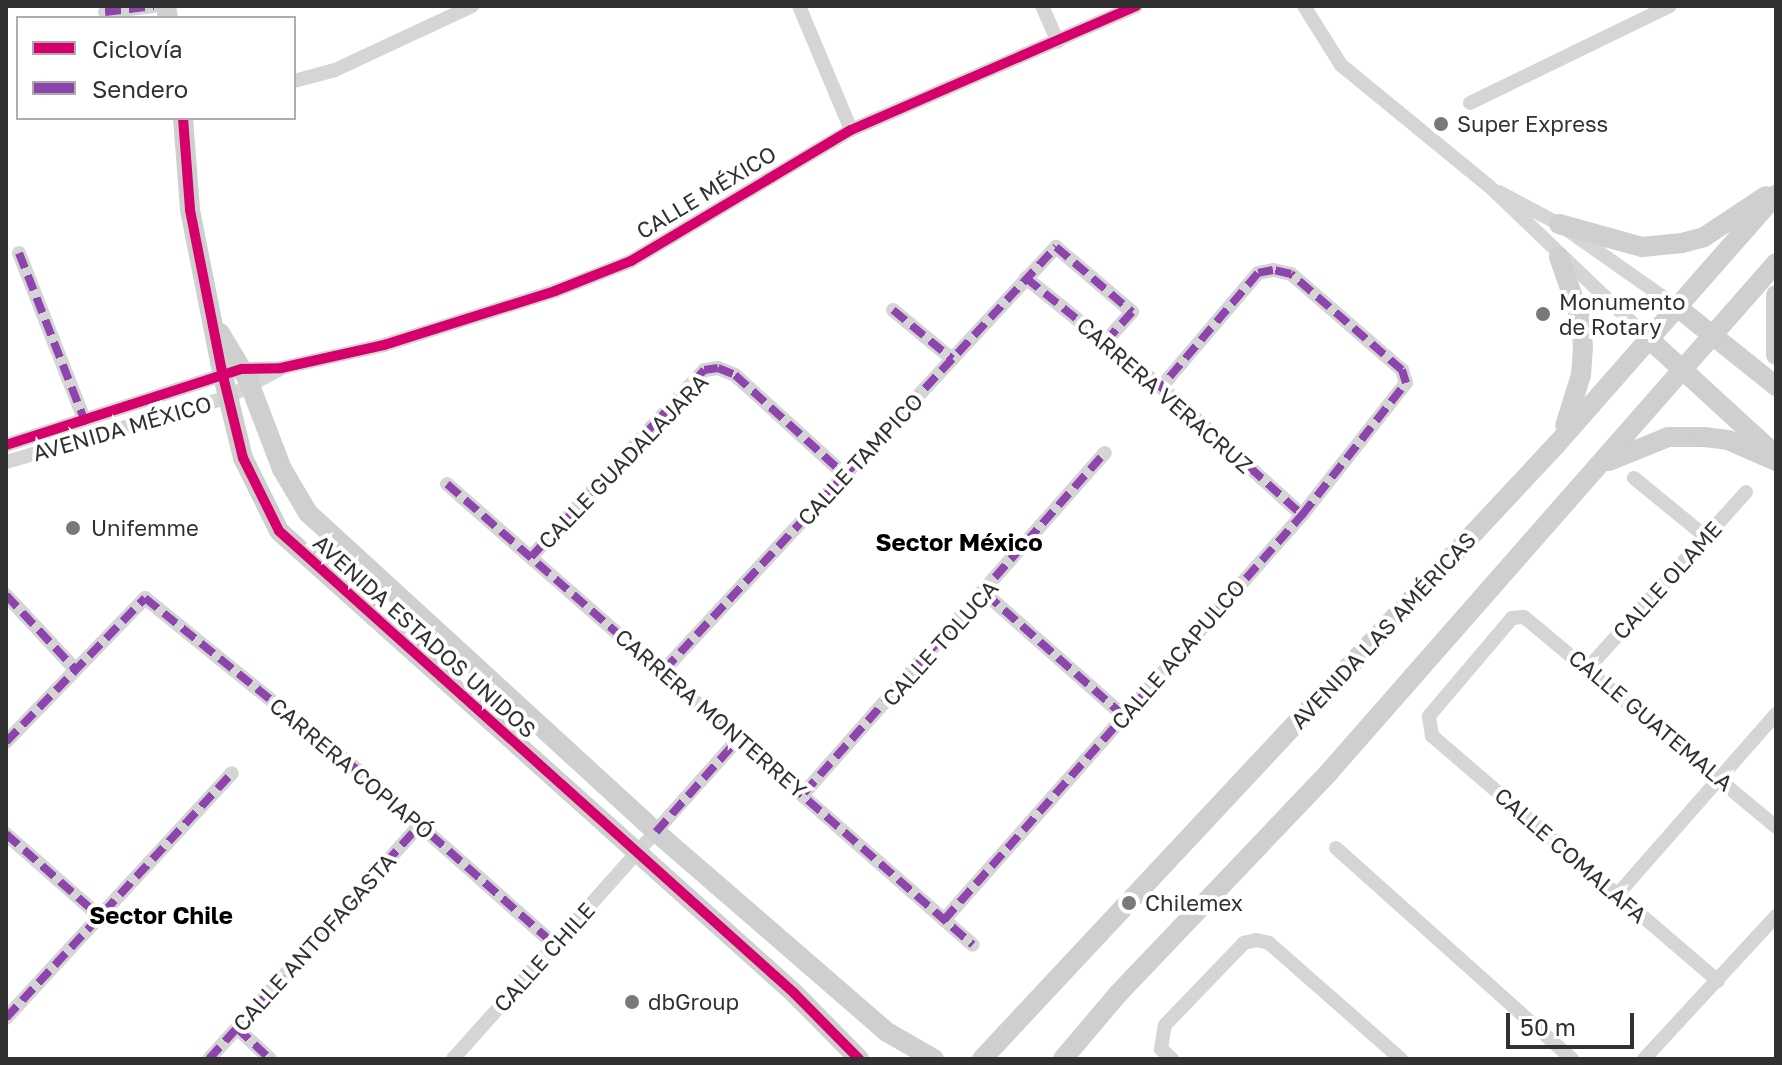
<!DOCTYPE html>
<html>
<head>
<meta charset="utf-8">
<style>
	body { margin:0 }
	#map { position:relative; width:1782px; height:1065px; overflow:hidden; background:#fff; font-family:"Golos Text",sans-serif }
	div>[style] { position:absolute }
	.street>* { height:14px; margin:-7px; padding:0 7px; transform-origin:7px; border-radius:7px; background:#d5d5d5 }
	.secondary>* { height:20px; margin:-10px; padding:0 10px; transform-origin:10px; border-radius:10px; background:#cfcfcf }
	.quiet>* { height:8px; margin-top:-4px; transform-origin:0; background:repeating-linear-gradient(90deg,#8e44ad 0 16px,transparent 0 24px) }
	.cycleway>* { height:10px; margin:-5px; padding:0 5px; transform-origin:5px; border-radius:5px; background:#d6006c }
	.dots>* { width:22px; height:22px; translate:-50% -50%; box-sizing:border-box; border:4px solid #fff; border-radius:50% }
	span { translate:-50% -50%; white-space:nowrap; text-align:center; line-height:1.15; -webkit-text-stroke:8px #fff; paint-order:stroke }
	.poi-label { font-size:22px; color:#313131 }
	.left { translate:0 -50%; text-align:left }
	.street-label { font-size:22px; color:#313131 }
	.neighbourhood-label { font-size:24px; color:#000; font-weight:700 }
	.frame { position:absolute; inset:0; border:8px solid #313131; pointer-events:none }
	.legend { position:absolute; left:16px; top:16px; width:280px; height:104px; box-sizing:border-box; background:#fff; border:2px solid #adadad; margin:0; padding:10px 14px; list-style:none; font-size:24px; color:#313131 }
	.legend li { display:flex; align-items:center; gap:16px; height:40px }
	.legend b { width:40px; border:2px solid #adadad }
	.scale { position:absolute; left:1506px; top:1013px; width:128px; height:36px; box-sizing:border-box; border:4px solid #313131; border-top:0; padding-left:10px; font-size:24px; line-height:28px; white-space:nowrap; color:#313131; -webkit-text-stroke:6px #fff; paint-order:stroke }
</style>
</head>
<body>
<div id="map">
	<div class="street">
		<div style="left:799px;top:6px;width:134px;rotate:67.2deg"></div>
		<div style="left:1042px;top:6px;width:39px;rotate:66deg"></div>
		<div style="left:1304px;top:6px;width:70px;rotate:57.9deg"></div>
		<div style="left:1341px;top:65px;width:191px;rotate:39.3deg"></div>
		<div style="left:1489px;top:186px;width:221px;rotate:43.7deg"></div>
		<div style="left:105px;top:12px;width:49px;rotate:-7deg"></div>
		<div style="left:294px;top:81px;width:42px;rotate:-15deg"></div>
		<div style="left:335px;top:70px;width:151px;rotate:-25deg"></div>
		<div style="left:1470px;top:103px;width:222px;rotate:-25.9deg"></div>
		<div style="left:1499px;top:192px;width:68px;rotate:28.1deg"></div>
		<div style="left:1559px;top:224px;width:144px;rotate:35.1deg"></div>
		<div style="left:19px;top:253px;width:198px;rotate:68.6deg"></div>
		<div style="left:1026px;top:278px;width:174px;rotate:38.9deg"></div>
		<div style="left:1161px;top:387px;width:190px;rotate:42.2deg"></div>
		<div style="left:893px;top:310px;width:77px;rotate:39.7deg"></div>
		<div style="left:6px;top:445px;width:248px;rotate:-17.9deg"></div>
		<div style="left:242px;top:369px;width:39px;rotate:-1deg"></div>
		<div style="left:281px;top:368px;width:106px;rotate:-12.6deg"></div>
		<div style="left:384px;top:345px;width:179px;rotate:-17.5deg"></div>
		<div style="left:555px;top:291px;width:82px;rotate:-21.5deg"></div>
		<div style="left:631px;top:261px;width:256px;rotate:-30.8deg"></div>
		<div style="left:851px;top:130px;width:311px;rotate:-23.5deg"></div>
		<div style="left:6px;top:462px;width:231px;rotate:-16.3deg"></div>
		<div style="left:228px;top:397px;width:59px;rotate:-28.3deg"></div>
		<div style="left:1634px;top:478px;width:93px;rotate:39.3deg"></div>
		<div style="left:447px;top:484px;width:699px;rotate:41.23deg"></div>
		<div style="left:531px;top:557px;width:255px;rotate:-47.2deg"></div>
		<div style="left:704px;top:370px;width:14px;rotate:-8deg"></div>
		<div style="left:718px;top:368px;width:18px;rotate:22deg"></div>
		<div style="left:735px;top:375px;width:149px;rotate:42.3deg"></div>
		<div style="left:986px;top:594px;width:184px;rotate:41.5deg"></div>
		<div style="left:6px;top:595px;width:101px;rotate:47deg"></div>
		<div style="left:1589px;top:667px;width:235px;rotate:-48.1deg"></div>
		<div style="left:664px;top:670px;width:577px;rotate:-47.18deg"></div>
		<div style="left:1056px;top:247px;width:100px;rotate:40.5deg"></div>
		<div style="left:1132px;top:312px;width:39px;rotate:132deg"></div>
		<div style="left:6px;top:742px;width:200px;rotate:-46deg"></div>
		<div style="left:145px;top:598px;width:275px;rotate:39deg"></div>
		<div style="left:359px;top:771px;width:262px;rotate:41.6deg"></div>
		<div style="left:804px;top:793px;width:454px;rotate:-48.5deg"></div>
		<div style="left:6px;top:834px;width:123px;rotate:41.4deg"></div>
		<div style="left:1336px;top:848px;width:317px;rotate:41.8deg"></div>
		<div style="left:1617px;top:895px;width:241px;rotate:-48.7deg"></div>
		<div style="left:944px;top:920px;width:541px;rotate:-48.52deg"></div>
		<div style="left:1302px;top:515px;width:168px;rotate:-51.8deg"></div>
		<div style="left:1406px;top:383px;width:14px;rotate:-107deg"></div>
		<div style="left:1402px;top:370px;width:147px;rotate:-139.1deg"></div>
		<div style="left:1291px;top:274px;width:18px;rotate:-167deg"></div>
		<div style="left:1273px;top:270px;width:15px;rotate:169deg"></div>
		<div style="left:1258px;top:273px;width:150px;rotate:130.4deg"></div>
		<div style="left:1718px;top:981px;width:377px;rotate:-139.4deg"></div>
		<div style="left:1432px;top:736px;width:20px;rotate:-99deg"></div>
		<div style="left:1429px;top:716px;width:128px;rotate:-49.7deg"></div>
		<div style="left:1512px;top:618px;width:12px;rotate:-5deg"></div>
		<div style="left:1524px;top:617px;width:328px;rotate:39.8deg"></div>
		<div style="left:6px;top:1018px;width:333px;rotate:-47.3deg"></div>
		<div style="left:237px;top:1028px;width:45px;rotate:43.2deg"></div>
		<div style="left:209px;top:1059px;width:315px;rotate:-48deg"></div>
		<div style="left:453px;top:1059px;width:431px;rotate:-48.3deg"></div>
		<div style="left:1172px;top:1059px;width:15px;rotate:-138deg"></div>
		<div style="left:1161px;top:1049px;width:24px;rotate:-81deg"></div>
		<div style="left:1165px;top:1025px;width:114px;rotate:-46.1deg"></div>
		<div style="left:1244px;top:943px;width:12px;rotate:-14deg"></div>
		<div style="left:1256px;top:940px;width:13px;rotate:13deg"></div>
		<div style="left:1269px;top:943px;width:176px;rotate:41.3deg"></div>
		<div style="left:1644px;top:1059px;width:195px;rotate:-47.3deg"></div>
	</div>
	<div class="secondary">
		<div style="left:166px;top:6px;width:12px;rotate:81deg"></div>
		<div style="left:183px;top:118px;width:92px;rotate:85.6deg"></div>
		<div style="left:190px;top:210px;width:169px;rotate:78.8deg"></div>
		<div style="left:223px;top:376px;width:84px;rotate:76.3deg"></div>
		<div style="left:243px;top:458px;width:81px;rotate:63.7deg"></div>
		<div style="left:279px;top:531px;width:692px;rotate:41.89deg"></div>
		<div style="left:794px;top:993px;width:93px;rotate:45.4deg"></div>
		<div style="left:1559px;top:224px;width:86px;rotate:15.5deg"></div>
		<div style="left:1642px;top:247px;width:40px;rotate:-5.7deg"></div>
		<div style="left:1682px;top:243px;width:23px;rotate:-15deg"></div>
		<div style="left:1704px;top:237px;width:74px;rotate:-33.5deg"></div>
		<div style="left:1559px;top:257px;width:67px;rotate:70.8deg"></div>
		<div style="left:1581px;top:320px;width:27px;rotate:86deg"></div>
		<div style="left:1583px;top:347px;width:28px;rotate:94deg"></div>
		<div style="left:1581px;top:375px;width:53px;rotate:107.4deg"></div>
		<div style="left:1776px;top:295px;width:60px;rotate:90deg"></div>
		<div style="left:1677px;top:307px;width:127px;rotate:38.6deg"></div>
		<div style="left:220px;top:333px;width:55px;rotate:59.2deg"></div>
		<div style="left:248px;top:380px;width:95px;rotate:69.1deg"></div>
		<div style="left:282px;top:469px;width:51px;rotate:59.4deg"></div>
		<div style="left:308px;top:513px;width:472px;rotate:42.5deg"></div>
		<div style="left:656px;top:832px;width:306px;rotate:40.9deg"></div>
		<div style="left:887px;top:1032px;width:54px;rotate:29.9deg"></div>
		<div style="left:1649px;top:339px;width:164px;rotate:42.5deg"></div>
		<div style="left:1609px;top:461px;width:64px;rotate:-22.1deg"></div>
		<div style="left:1668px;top:437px;width:36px"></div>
		<div style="left:1704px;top:437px;width:24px;rotate:7deg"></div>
		<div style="left:1728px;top:440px;width:52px;rotate:23.6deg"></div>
		<div style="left:982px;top:1059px;width:841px;rotate:-46.93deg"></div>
		<div style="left:1556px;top:445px;width:333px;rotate:-48.7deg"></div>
		<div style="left:1063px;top:1059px;width:84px;rotate:-49.8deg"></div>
		<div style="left:1117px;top:995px;width:309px;rotate:-46.4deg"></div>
		<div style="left:1330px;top:771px;width:676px;rotate:-48.72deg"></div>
	</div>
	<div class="quiet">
		<div style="left:105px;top:12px;width:49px;rotate:-7deg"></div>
		<div style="left:19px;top:253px;width:198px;rotate:68.6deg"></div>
		<div style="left:1026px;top:278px;width:174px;rotate:38.9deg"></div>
		<div style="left:1161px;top:387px;width:190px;rotate:42.2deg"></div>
		<div style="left:893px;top:310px;width:77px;rotate:39.7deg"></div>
		<div style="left:447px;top:484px;width:699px;rotate:41.23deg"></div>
		<div style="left:531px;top:557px;width:255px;rotate:-47.2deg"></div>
		<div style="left:704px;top:370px;width:14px;rotate:-8deg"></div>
		<div style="left:718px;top:368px;width:18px;rotate:22deg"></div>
		<div style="left:735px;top:375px;width:149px;rotate:42.3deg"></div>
		<div style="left:986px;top:594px;width:184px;rotate:41.5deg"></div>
		<div style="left:6px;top:595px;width:101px;rotate:47deg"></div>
		<div style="left:664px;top:670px;width:577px;rotate:-47.18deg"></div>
		<div style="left:1056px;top:247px;width:100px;rotate:40.5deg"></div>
		<div style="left:1132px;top:312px;width:39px;rotate:132deg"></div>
		<div style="left:6px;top:742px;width:200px;rotate:-46deg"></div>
		<div style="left:145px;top:598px;width:275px;rotate:39deg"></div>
		<div style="left:359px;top:771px;width:262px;rotate:41.6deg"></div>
		<div style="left:804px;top:793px;width:454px;rotate:-48.5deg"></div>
		<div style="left:656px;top:832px;width:127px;rotate:-48.5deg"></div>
		<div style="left:6px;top:834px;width:123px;rotate:41.4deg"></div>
		<div style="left:944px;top:920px;width:541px;rotate:-48.52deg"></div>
		<div style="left:1302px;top:515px;width:168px;rotate:-51.8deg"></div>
		<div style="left:1406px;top:383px;width:14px;rotate:-107deg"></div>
		<div style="left:1402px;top:370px;width:147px;rotate:-139.1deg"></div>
		<div style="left:1291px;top:274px;width:18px;rotate:-167deg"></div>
		<div style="left:1273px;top:270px;width:15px;rotate:169deg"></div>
		<div style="left:1258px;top:273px;width:150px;rotate:130.4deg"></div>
		<div style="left:6px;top:1018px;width:333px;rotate:-47.3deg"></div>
		<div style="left:237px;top:1028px;width:45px;rotate:43.2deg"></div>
		<div style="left:209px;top:1059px;width:315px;rotate:-48deg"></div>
	</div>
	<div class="cycleway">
		<div style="left:183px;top:118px;width:92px;rotate:85.6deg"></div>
		<div style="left:190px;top:210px;width:169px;rotate:78.8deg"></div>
		<div style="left:223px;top:376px;width:84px;rotate:76.3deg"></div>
		<div style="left:243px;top:458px;width:81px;rotate:63.7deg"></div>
		<div style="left:279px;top:531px;width:692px;rotate:41.89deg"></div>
		<div style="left:794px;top:993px;width:93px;rotate:45.4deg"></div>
		<div style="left:6px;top:445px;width:248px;rotate:-17.9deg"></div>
		<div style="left:242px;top:369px;width:39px;rotate:-1deg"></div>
		<div style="left:281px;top:368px;width:106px;rotate:-12.6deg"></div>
		<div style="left:384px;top:345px;width:179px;rotate:-17.5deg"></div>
		<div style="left:555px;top:291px;width:82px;rotate:-21.5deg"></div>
		<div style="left:631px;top:261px;width:256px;rotate:-30.8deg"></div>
		<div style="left:851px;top:130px;width:311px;rotate:-23.5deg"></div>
	</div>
	<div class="dots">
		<div style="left:1441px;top:124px;background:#797979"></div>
		<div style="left:1543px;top:314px;background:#797979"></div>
		<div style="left:73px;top:528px;background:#797979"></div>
		<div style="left:1129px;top:903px;background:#797979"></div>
		<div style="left:632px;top:1002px;background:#797979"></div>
	</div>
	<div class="poi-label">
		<span class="left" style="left:1457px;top:124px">Super Express</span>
		<span class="left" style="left:1559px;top:314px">Monumento<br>de Rotary</span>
		<span class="left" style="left:91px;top:528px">Unifemme</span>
		<span class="left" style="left:1145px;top:903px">Chilemex</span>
		<span class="left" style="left:648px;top:1002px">dbGroup</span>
	</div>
	<div class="street-label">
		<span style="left:706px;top:192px;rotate:-31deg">CALLE MÉXICO</span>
		<span style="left:1165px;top:395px;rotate:41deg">CARRERA VERACRUZ</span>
		<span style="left:122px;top:428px;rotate:-16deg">AVENIDA MÉXICO</span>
		<span style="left:860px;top:459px;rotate:-47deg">CALLE TAMPICO</span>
		<span style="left:623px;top:461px;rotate:-46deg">CALLE GUADALAJARA</span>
		<span style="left:1667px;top:580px;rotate:-48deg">CALLE OLAME</span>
		<span style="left:1383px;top:630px;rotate:-47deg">AVENIDA LAS AMÉRICAS</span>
		<span style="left:425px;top:636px;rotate:42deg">AVENIDA ESTADOS UNIDOS</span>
		<span style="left:940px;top:643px;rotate:-48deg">CALLE TOLUCA</span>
		<span style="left:1178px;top:654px;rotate:-49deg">CALLE ACAPULCO</span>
		<span style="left:711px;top:713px;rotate:41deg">CARRERA MONTERREY</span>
		<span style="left:1651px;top:720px;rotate:40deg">CALLE GUATEMALA</span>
		<span style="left:352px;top:768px;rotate:40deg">CARRERA COPIAPÓ</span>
		<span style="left:1571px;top:855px;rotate:41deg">CALLE COMALAFA</span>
		<span style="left:314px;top:942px;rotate:-48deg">CALLE ANTOFAGASTA</span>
		<span style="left:544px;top:957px;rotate:-48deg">CALLE CHILE</span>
	</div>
	<div class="neighbourhood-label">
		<span style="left:959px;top:542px">Sector México</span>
		<span style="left:161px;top:915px">Sector Chile</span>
	</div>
	<div class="frame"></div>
	<ul class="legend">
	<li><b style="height:10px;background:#d6006c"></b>Ciclovía</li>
	<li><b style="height:10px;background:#8e44ad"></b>Sendero</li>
	</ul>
	<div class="scale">50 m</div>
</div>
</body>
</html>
